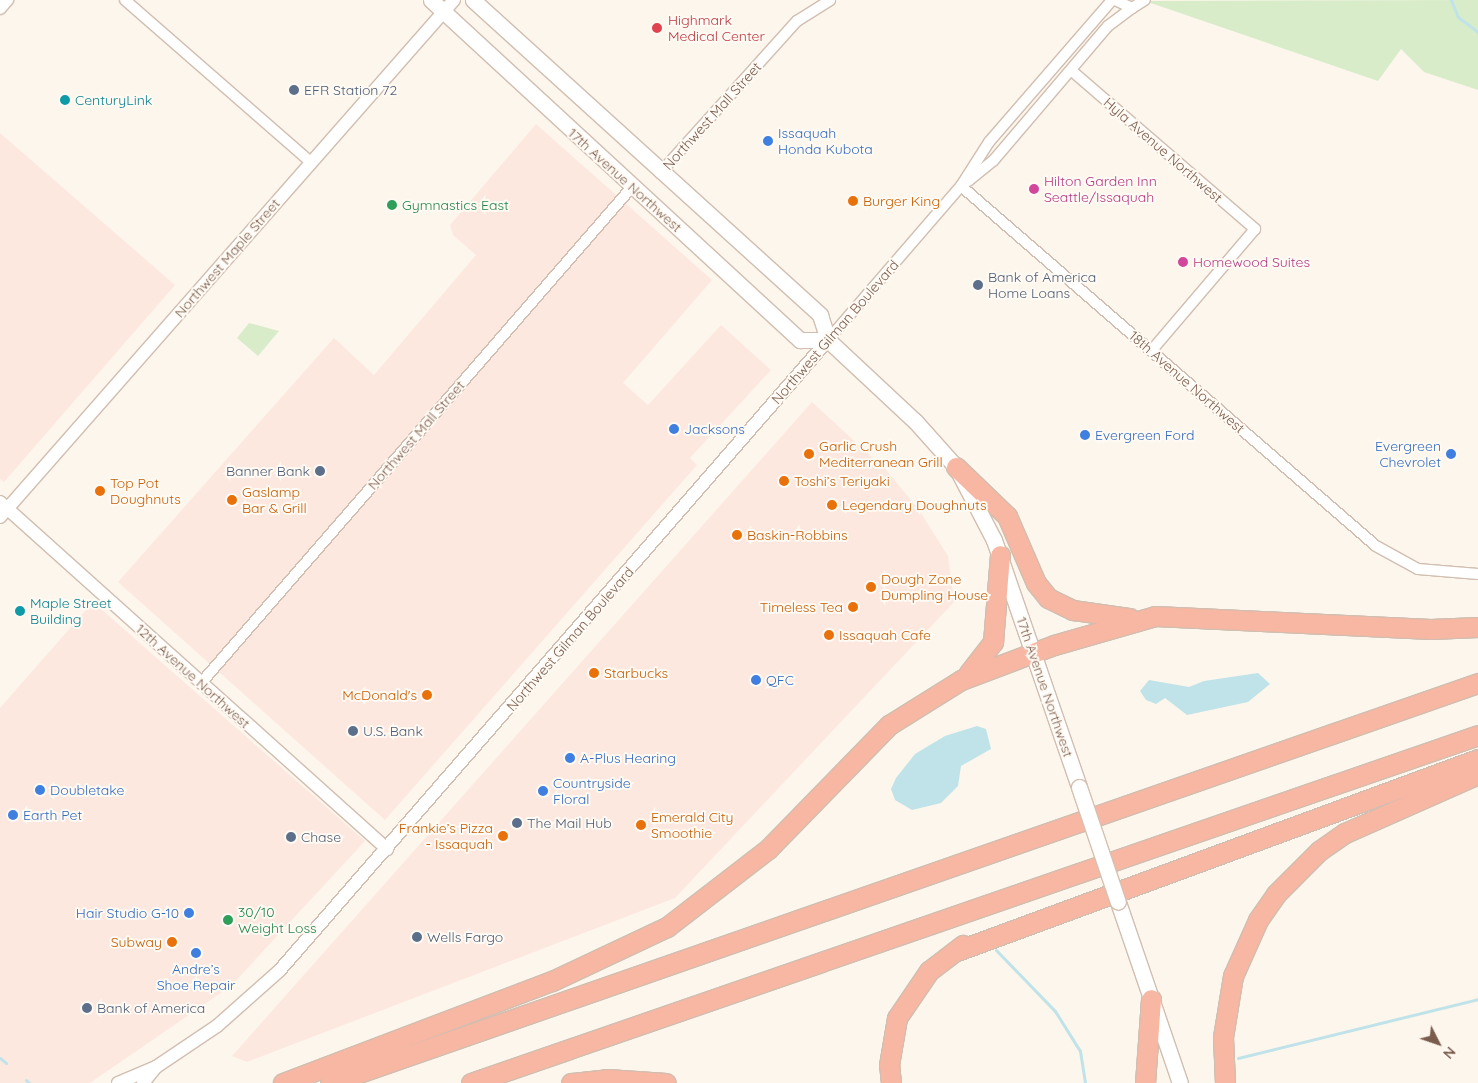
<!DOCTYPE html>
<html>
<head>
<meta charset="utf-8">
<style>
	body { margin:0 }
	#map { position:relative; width:1478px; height:1083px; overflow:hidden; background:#fdf6ec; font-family:Quicksand,sans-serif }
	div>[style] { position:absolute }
	.commercial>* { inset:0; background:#fde8e0 }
	.green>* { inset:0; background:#d8ecc9 }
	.water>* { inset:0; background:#bfe3e8 }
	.stream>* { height:3px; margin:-1.5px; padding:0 1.5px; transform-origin:1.5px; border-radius:1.5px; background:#bfe3e8 }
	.roads { filter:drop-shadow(1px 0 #d1beb0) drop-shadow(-1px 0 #d1beb0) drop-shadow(0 1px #d1beb0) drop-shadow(0 -1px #d1beb0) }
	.minor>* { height:10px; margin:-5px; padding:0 5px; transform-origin:5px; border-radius:5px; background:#fff }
	.tertiary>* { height:12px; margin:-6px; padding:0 6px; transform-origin:6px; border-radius:6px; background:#fff }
	.secondary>* { height:15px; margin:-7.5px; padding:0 7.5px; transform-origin:7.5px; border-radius:7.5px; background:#fff }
	.motorway>* { height:19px; margin:-9.5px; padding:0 9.5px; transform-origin:9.5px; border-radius:9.5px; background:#f7b7a3 }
	.bridges { filter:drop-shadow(1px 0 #d6c0b0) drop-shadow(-1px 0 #d6c0b0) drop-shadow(0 1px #d6c0b0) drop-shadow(0 -1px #d6c0b0) }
	.secondary-bridge>* { height:15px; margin:-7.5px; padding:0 7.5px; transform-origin:7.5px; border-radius:7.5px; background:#fff }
	.dots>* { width:14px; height:14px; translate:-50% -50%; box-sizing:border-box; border:2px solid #fffaf3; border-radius:50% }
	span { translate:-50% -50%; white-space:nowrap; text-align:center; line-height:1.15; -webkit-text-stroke:4px #fffaf3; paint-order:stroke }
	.health-label { font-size:14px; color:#be3a42 }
	.left { translate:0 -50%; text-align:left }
	.service-label { font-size:14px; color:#4e5e75 }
	.right { translate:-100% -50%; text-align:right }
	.culture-label { font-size:14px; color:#0d838f }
	.street-label { font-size:14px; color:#7a5c4d }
	.shop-label { font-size:14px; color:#366cbe }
	.hotel-label { font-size:14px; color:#b23c85 }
	.food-label { font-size:14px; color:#c56008 }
	.leisure-label { font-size:14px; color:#27864d }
	.north { position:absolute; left:1413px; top:1018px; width:50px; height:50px; -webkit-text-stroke:4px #fffaf3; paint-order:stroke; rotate:131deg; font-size:14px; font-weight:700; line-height:20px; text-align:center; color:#7a5c4d }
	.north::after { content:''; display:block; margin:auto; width:18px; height:22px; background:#7a5c4d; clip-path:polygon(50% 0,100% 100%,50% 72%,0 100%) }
</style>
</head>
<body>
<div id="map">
	<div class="commercial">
		<div style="clip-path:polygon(536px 124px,712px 280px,623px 383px,648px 405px,721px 325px,771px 370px,690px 458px,697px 465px,385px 820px,118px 582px,334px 338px,374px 375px,476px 255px,453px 235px,450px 225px)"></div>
		<div style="clip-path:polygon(0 133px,175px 285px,4px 482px,0 479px)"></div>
		<div style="clip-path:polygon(812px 402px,887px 471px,919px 510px,948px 556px,954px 602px,675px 898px,247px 1062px,232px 1056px)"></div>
		<div style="clip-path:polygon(93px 602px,365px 841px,231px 986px,90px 1083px,0 1083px,0 708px)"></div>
	</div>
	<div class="green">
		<div style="clip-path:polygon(1478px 0,1478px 90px,1424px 72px,1401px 49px,1378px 81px,1145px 1px)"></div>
		<div style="clip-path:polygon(249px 323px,279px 331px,258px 356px,237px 338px)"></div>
	</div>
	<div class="water">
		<div style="clip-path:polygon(1258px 673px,1270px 684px,1248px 702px,1187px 715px,1165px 698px,1156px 704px,1146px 700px,1140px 691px,1149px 680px,1189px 687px,1204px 681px)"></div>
		<div style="clip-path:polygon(977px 726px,986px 729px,991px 749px,961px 766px,958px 786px,941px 803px,912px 810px,895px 800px,891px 789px,896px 778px,915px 754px,945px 736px)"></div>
	</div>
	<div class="stream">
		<div style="left:1451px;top:0;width:18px;rotate:68deg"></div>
		<div style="left:1458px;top:17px;width:25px;rotate:37deg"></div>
		<div style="left:996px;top:950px;width:85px;rotate:46deg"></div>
		<div style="left:1055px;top:1011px;width:47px;rotate:58deg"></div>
		<div style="left:1080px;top:1051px;width:32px;rotate:81deg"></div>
		<div style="left:0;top:1058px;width:8px;rotate:40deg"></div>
		<div style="left:1238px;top:1058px;width:247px;rotate:-13.8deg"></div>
		<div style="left:26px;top:1080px;width:4px;rotate:45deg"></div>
	</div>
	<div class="roads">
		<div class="minor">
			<div style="left:125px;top:0;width:247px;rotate:41.1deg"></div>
			<div style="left:1115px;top:0;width:19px;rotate:25deg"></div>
			<div style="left:1132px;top:8px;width:15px;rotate:-32deg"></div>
			<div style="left:1072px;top:71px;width:242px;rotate:40.8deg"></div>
			<div style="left:1255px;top:229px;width:160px;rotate:130.4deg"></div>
			<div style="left:660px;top:173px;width:205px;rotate:-48deg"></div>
			<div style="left:797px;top:21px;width:39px;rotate:-32deg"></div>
			<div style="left:968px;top:181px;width:32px;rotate:-39deg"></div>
			<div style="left:993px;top:161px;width:177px;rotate:-49.6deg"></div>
			<div style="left:1108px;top:26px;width:30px;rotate:-37deg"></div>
			<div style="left:961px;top:186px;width:549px;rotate:40.94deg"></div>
			<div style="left:1376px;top:546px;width:48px;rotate:28.7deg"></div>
			<div style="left:1418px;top:569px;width:60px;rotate:4.8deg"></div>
			<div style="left:828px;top:340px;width:203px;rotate:-49.2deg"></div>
			<div style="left:961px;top:186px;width:52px;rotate:-57.5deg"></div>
			<div style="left:989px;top:142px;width:188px;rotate:-49.1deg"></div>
			<div style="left:201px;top:683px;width:657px;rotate:-49.01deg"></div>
		</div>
		<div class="tertiary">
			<div style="left:0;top:8px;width:11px;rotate:-49deg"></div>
			<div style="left:0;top:502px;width:520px;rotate:41.88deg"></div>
			<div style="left:0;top:517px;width:688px;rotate:-48.71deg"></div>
			<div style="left:118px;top:1083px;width:41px;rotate:-22.8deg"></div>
			<div style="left:156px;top:1067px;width:73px;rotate:-33.9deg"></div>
			<div style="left:217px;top:1026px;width:84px;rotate:-41.6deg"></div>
			<div style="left:280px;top:970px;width:835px;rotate:-48.98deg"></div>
			<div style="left:143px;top:1083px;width:21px;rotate:-51deg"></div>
		</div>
		<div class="secondary">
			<div style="left:431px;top:0;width:502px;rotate:42.66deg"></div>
			<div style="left:800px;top:340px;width:28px"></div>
			<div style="left:473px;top:0;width:469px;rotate:42.2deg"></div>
			<div style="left:820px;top:315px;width:26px;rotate:72deg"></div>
			<div style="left:828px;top:340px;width:119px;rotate:43deg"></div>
			<div style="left:915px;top:421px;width:62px;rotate:48.3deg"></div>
			<div style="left:956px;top:467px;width:82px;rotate:62.5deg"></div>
			<div style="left:994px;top:540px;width:261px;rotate:71deg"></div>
			<div style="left:1118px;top:902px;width:191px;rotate:71.1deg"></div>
		</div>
		<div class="motorway">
			<div style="left:956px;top:467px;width:71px;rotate:43.9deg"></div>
			<div style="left:1007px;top:516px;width:73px;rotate:66.6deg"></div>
			<div style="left:1036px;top:583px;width:19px;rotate:51deg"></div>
			<div style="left:1048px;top:598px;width:28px;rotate:26deg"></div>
			<div style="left:1073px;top:610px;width:57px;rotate:8.1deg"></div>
			<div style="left:968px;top:674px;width:41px;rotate:-52deg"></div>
			<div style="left:993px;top:642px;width:87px;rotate:-85.4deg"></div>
			<div style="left:954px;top:952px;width:558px;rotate:-20.22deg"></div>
			<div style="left:283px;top:1083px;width:288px;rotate:-20.8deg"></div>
			<div style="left:552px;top:981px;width:127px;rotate:-25.2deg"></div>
			<div style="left:667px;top:927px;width:128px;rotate:-37.7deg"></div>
			<div style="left:768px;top:849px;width:173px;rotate:-45.7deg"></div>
			<div style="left:889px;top:725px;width:85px;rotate:-32deg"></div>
			<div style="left:961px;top:680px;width:99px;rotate:-20.6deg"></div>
			<div style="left:1054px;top:645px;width:105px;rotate:-16deg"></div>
			<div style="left:1155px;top:616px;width:276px;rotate:2.7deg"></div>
			<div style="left:1431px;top:629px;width:47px;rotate:-2.4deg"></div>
			<div style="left:330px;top:1083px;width:1216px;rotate:-19.21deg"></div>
			<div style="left:471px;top:1083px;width:1065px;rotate:-19.06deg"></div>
			<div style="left:571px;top:1083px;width:36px;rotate:-6deg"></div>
			<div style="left:607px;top:1079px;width:59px;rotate:3.9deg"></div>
			<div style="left:891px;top:1083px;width:18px;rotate:-96deg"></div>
			<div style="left:889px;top:1065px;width:48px;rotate:-80.3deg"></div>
			<div style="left:897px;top:1018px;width:57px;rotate:-55.8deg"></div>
			<div style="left:929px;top:971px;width:43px;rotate:-37.4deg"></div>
			<div style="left:1145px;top:1083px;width:84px;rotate:-85.9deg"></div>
			<div style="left:1225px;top:1083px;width:46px;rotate:-92.5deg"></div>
			<div style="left:1223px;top:1037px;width:62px;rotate:-80.7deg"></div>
			<div style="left:1233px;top:976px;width:61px;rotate:-65.9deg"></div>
			<div style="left:1258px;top:920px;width:32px;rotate:-55deg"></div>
			<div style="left:1276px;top:894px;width:61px;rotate:-45deg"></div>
			<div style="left:1319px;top:851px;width:32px;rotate:-35deg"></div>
			<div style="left:1345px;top:833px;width:145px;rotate:-23.9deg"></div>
		</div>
	</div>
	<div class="bridges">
		<div class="secondary-bridge">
			<div style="left:1079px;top:787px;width:121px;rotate:71.3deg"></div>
		</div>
	</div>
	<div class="dots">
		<div style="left:657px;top:28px;background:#e0444e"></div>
		<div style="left:294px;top:90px;background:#5c6f8a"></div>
		<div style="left:65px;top:100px;background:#0f9aa8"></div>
		<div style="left:768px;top:141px;background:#3f7fe0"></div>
		<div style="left:1034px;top:189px;background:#d1479c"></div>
		<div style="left:853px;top:201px;background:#e8710a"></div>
		<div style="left:392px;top:205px;background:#2e9e5b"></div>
		<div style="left:1183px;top:262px;background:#d1479c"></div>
		<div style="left:978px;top:285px;background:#5c6f8a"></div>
		<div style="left:674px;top:429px;background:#3f7fe0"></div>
		<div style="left:1085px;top:435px;background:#3f7fe0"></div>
		<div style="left:809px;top:454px;background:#e8710a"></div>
		<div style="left:1451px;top:454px;background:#3f7fe0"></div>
		<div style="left:320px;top:471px;background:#5c6f8a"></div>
		<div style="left:784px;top:481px;background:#e8710a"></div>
		<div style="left:100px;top:491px;background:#e8710a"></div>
		<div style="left:232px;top:500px;background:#e8710a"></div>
		<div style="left:832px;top:505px;background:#e8710a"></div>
		<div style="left:737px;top:535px;background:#e8710a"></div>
		<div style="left:871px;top:587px;background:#e8710a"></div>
		<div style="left:853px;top:607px;background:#e8710a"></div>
		<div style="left:20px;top:611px;background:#0f9aa8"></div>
		<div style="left:829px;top:635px;background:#e8710a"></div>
		<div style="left:594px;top:673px;background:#e8710a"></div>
		<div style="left:756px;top:680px;background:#3f7fe0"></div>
		<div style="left:427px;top:695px;background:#e8710a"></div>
		<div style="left:353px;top:731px;background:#5c6f8a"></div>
		<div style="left:570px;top:758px;background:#3f7fe0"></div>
		<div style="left:40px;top:790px;background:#3f7fe0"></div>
		<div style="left:543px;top:791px;background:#3f7fe0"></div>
		<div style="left:13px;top:815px;background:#3f7fe0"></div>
		<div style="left:517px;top:823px;background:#5c6f8a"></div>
		<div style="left:641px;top:825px;background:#e8710a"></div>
		<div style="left:503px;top:836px;background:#e8710a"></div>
		<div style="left:291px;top:837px;background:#5c6f8a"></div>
		<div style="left:189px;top:913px;background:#3f7fe0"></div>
		<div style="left:228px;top:920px;background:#2e9e5b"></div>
		<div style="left:417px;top:937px;background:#5c6f8a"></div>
		<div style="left:172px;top:942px;background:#e8710a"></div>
		<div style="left:196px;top:953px;background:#3f7fe0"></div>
		<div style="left:87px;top:1008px;background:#5c6f8a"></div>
	</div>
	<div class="health-label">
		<span class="left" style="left:668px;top:28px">Highmark<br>Medical Center</span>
	</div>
	<div class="service-label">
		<span class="left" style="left:304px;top:90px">EFR Station 72</span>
		<span class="left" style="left:988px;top:285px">Bank of America<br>Home Loans</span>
		<span class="right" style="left:310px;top:471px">Banner Bank</span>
		<span class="left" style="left:363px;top:731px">U.S. Bank</span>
		<span class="left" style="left:527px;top:823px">The Mail Hub</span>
		<span class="left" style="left:301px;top:837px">Chase</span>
		<span class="left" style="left:427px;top:937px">Wells Fargo</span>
		<span class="left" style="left:97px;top:1008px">Bank of America</span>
	</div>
	<div class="culture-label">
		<span class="left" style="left:75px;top:100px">CenturyLink</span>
		<span class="left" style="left:30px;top:611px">Maple Street<br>Building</span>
	</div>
	<div class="street-label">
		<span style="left:712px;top:116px;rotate:-48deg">Northwest Mall Street</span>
		<span style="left:1163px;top:150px;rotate:41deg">Hyla Avenue Northwest</span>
		<span style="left:625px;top:180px;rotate:42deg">17th Avenue Northwest</span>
		<span style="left:227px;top:258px;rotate:-49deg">Northwest Maple Street</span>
		<span style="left:835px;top:332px;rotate:-49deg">Northwest Gilman Boulevard</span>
		<span style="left:1187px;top:382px;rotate:41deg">18th Avenue Northwest</span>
		<span style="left:416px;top:435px;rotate:-49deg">Northwest Mall Street</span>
		<span style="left:570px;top:639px;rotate:-49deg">Northwest Gilman Boulevard</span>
		<span style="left:193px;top:676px;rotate:42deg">12th Avenue Northwest</span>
		<span style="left:1045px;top:687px;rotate:71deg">17th Avenue Northwest</span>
	</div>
	<div class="shop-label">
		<span class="left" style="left:778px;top:141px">Issaquah<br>Honda Kubota</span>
		<span class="left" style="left:684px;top:429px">Jacksons</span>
		<span class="left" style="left:1095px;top:435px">Evergreen Ford</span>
		<span class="right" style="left:1441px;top:454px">Evergreen<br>Chevrolet</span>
		<span class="left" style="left:766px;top:680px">QFC</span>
		<span class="left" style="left:580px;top:758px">A-Plus Hearing</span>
		<span class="left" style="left:553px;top:791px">Countryside<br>Floral</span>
		<span class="left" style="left:50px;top:790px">Doubletake</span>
		<span class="left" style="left:23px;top:815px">Earth Pet</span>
		<span class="right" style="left:179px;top:913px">Hair Studio G-10</span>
		<span style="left:196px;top:977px">Andre’s<br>Shoe Repair</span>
	</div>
	<div class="hotel-label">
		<span class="left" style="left:1044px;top:189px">Hilton Garden Inn<br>Seattle/Issaquah</span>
		<span class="left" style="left:1193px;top:262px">Homewood Suites</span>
	</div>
	<div class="food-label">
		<span class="left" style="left:863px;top:201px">Burger King</span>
		<span class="left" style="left:819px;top:454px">Garlic Crush<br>Mediterranean Grill</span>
		<span class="left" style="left:794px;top:481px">Toshi’s Teriyaki</span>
		<span class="left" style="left:110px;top:491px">Top Pot<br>Doughnuts</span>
		<span class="left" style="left:242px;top:500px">Gaslamp<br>Bar &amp; Grill</span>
		<span class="left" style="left:842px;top:505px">Legendary Doughnuts</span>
		<span class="left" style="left:747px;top:535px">Baskin-Robbins</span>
		<span class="left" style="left:881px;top:587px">Dough Zone<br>Dumpling House</span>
		<span class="right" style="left:843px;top:607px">Timeless Tea</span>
		<span class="left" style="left:839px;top:635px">Issaquah Cafe</span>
		<span class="left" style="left:604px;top:673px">Starbucks</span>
		<span class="right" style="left:417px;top:695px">McDonald's</span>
		<span class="left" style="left:651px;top:825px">Emerald City<br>Smoothie</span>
		<span class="right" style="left:493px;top:836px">Frankie’s Pizza<br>- Issaquah</span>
		<span class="right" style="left:162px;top:942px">Subway</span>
	</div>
	<div class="leisure-label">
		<span class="left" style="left:402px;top:205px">Gymnastics East</span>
		<span class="left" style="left:238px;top:920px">30/10<br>Weight Loss</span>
	</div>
	<div class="north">N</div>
</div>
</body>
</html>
